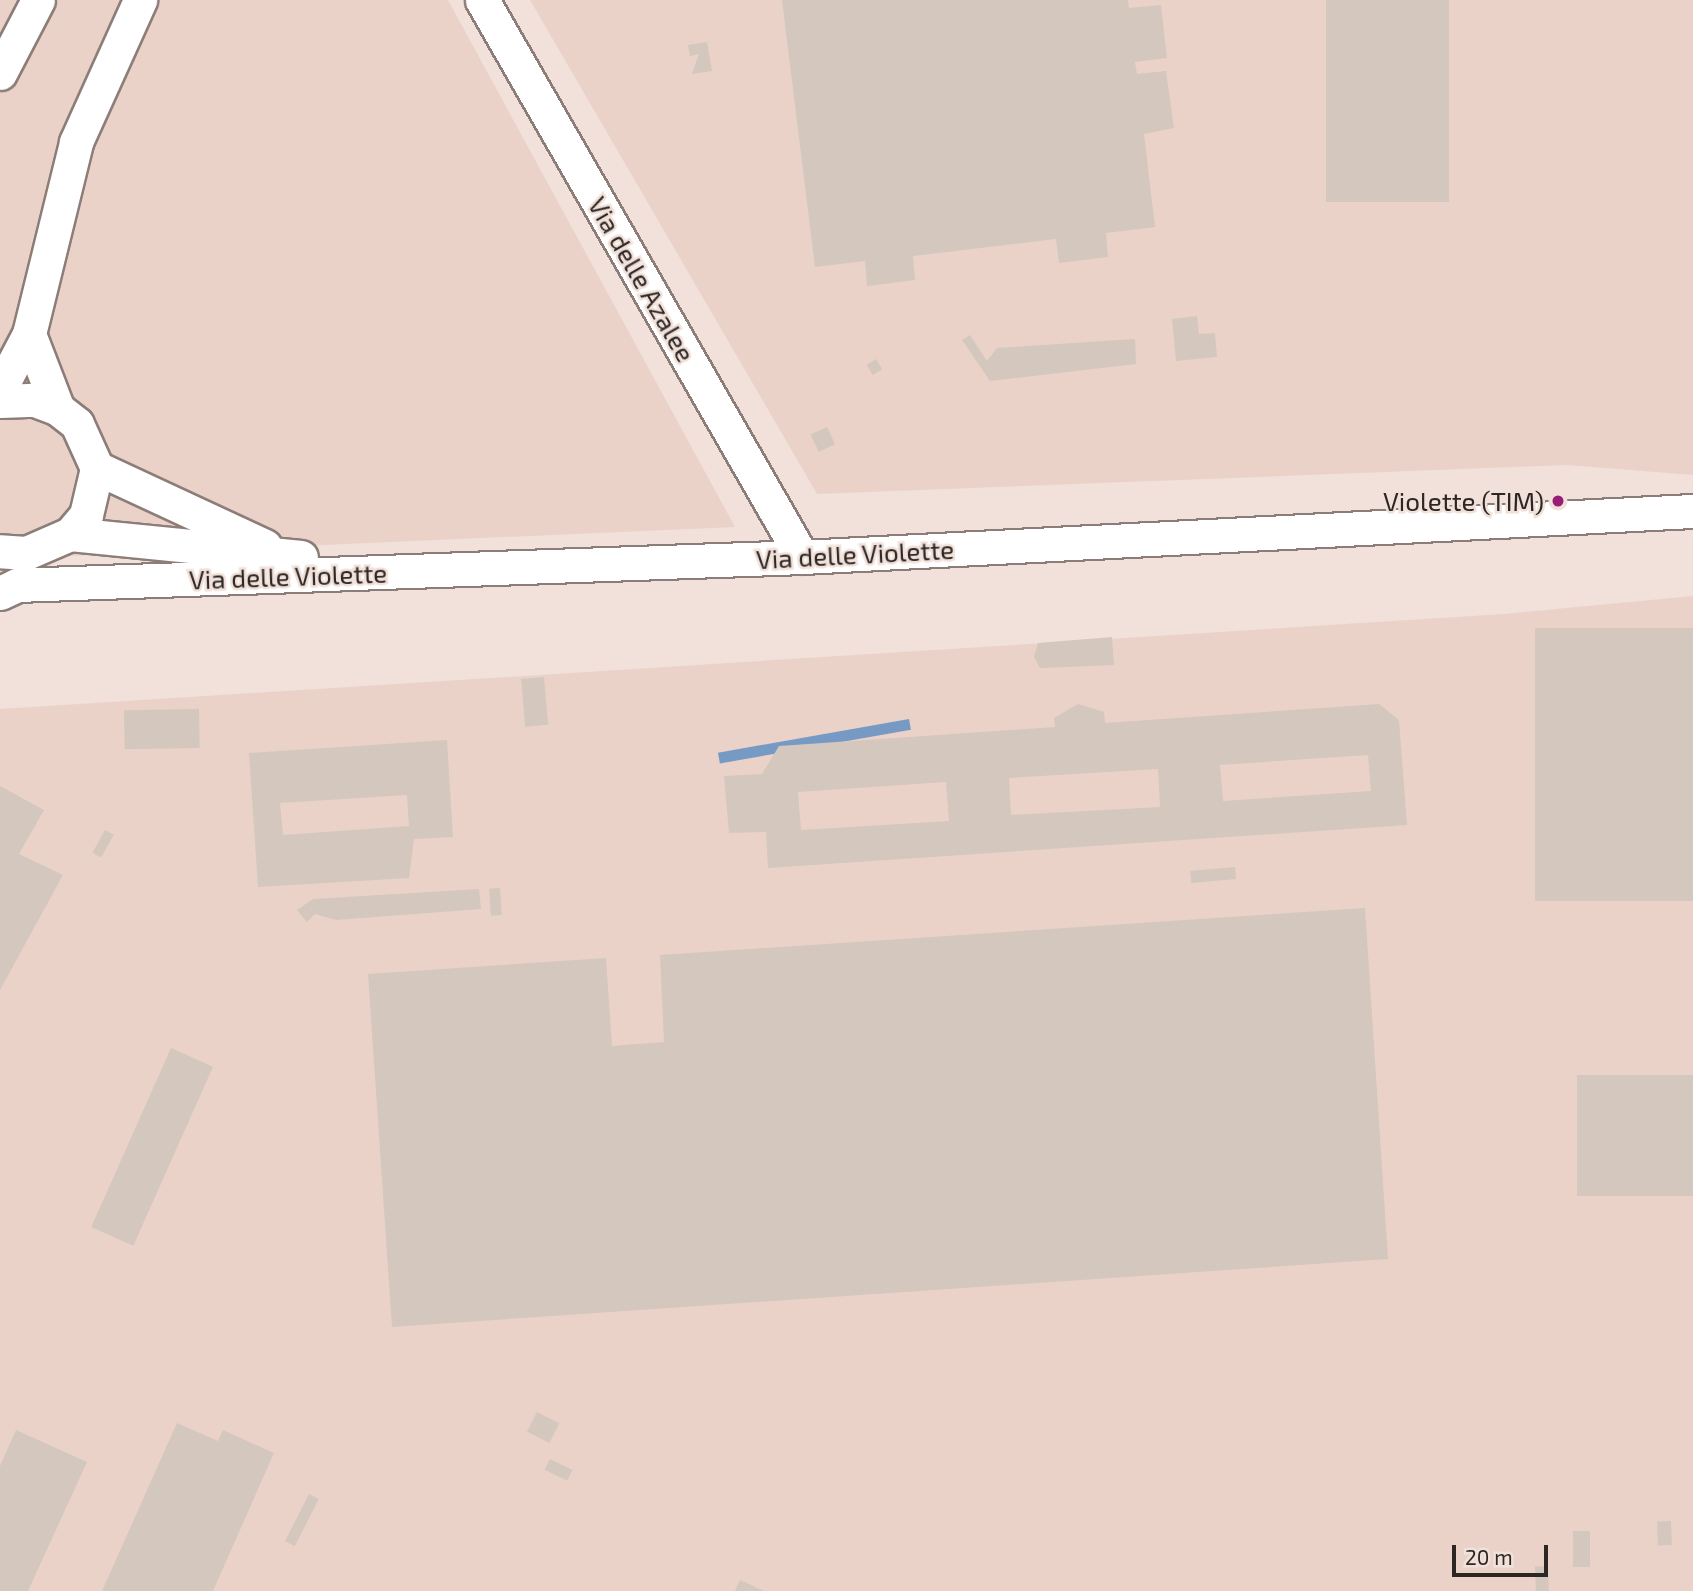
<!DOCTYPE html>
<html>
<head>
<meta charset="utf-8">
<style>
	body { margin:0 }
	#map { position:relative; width:1693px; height:1591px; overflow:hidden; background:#f1e1da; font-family:"Exo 2",sans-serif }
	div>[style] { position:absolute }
	.built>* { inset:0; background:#ead2c9 }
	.water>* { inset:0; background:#769ac4; transform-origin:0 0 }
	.building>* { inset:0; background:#d4c7bd; transform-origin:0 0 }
	.roads { filter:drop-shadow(2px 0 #8c7d78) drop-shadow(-2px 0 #8c7d78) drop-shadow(0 2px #8c7d78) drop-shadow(0 -2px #8c7d78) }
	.minor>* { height:33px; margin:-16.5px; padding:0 16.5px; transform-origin:16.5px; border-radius:16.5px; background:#fff }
	.dots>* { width:19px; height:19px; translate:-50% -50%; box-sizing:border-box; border:4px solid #f1e1da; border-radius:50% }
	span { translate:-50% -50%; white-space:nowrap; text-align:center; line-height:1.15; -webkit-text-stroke:5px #f1e1da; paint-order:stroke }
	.street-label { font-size:26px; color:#2d2724 }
	.poi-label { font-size:26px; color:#2d2724 }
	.right { translate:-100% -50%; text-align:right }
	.scale { position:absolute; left:1452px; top:1545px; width:96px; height:32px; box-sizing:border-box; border:4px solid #2d2724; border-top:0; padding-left:9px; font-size:21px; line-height:24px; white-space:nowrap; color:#2d2724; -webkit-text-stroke:5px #f1e1da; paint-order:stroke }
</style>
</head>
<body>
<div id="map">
	<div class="built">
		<div style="clip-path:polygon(0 0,448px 0,735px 527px,0 559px)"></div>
		<div style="clip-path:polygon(530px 0,1693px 0,1693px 475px,1568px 465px,817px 494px)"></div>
		<div style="clip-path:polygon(1693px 596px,1693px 1591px,0 1591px,0 709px,1504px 614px)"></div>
	</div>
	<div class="water">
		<div style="left:909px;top:719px;width:11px;height:194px;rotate:80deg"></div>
	</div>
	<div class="building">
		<div style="clip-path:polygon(782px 0,1128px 0,1129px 8px,1161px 5px,1167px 58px,1135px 62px,1137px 74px,1166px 71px,1174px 128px,1144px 134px,1155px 227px,1106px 233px,1108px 257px,1059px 263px,1056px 239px,913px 256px,915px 280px,867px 286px,865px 261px,815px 267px)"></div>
		<div style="left:1326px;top:0;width:123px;height:202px"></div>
		<div style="clip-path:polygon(707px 42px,712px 71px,692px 74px,699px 54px,690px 56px,688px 45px)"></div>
		<div style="clip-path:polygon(1197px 316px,1199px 334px,1215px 333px,1217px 357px,1176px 361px,1172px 319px)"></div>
		<div style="clip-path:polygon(970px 335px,987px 361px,997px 348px,1135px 339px,1136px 364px,990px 381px,962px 340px)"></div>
		<div style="left:876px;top:359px;width:12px;height:11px;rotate:59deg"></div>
		<div style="left:827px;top:427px;width:19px;height:18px;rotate:65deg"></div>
		<div style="left:1693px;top:628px;width:273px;height:158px;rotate:90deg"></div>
		<div style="clip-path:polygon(1112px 637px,1114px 665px,1040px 668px,1034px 657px,1038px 643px)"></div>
		<div style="left:544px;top:677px;width:48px;height:23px;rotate:85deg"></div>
		<div style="clip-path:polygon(evenodd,1078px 704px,1104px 712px,1105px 723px,1379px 704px,1399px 720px,1407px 825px,768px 868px,766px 832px,729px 833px,724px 776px,762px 774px,779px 746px,1055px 727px,1054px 718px,1078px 704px,1368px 755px,1371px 791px,1223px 801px,1220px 765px,1368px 755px,1078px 704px,1158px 769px,1160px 807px,1011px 815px,1009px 778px,1158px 769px,1078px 704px,946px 782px,949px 821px,801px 830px,798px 792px,946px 782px)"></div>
		<div style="left:199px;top:709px;width:39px;height:75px;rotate:89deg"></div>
		<div style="clip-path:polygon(evenodd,447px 740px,453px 837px,414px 839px,409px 878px,258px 887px,249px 753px,447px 740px,407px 795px,409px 826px,283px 835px,280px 803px,407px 795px)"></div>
		<div style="clip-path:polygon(0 786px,44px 810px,19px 854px,63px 875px,0 990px)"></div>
		<div style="left:105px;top:830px;width:10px;height:26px;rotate:29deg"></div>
		<div style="left:1235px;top:867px;width:12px;height:45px;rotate:85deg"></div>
		<div style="left:500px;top:888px;width:27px;height:11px;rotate:86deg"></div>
		<div style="clip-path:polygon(479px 889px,481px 909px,336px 920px,315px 914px,307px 922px,297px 910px,313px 899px)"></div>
		<div style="clip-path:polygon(1365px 908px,1388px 1259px,392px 1327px,368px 974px,606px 958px,612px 1046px,664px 1042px,660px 955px)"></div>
		<div style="left:171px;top:1048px;width:46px;height:196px;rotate:24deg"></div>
		<div style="left:1693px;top:1075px;width:121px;height:116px;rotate:90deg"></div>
		<div style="left:537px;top:1412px;width:25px;height:22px;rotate:27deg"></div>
		<div style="clip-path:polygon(177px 1423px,218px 1441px,223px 1430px,274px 1453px,213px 1591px,102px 1591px)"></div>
		<div style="clip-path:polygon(16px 1430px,87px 1462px,28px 1591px,0 1591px,0 1466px)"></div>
		<div style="left:550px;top:1459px;width:25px;height:12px;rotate:26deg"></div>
		<div style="left:309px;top:1494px;width:11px;height:53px;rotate:27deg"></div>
		<div style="left:1671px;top:1521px;width:24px;height:14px;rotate:88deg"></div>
		<div style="left:1573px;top:1531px;width:17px;height:36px"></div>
		<div style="left:1548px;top:1566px;width:25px;height:13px;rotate:88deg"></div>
		<div style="clip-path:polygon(740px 1580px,764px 1591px,735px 1591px)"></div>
	</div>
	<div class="roads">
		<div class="minor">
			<div style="left:482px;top:0;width:642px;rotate:60.12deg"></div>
			<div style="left:0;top:73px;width:82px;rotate:-62.5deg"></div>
			<div style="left:29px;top:334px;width:80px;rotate:68.9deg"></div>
			<div style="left:0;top:389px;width:62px;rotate:-62.2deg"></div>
			<div style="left:29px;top:334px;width:198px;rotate:-76.2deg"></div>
			<div style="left:76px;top:142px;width:156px;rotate:-65.7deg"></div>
			<div style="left:0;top:401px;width:35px;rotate:-2deg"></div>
			<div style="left:35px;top:400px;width:25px;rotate:21deg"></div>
			<div style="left:58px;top:409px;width:24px;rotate:38deg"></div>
			<div style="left:77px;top:424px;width:48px;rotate:65.6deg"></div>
			<div style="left:97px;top:468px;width:48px;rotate:103.2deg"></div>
			<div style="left:86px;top:515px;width:25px;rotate:130deg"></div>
			<div style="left:70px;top:534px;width:48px;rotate:156.6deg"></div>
			<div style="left:26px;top:553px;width:26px;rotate:-176deg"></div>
			<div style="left:97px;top:468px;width:185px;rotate:24.9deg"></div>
			<div style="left:70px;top:534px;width:232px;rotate:5.7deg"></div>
			<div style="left:0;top:593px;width:19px;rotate:-25deg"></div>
			<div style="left:17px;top:585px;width:785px;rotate:-2.04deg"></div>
			<div style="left:802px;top:557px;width:892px;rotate:-2.96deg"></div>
		</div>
	</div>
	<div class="dots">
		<div style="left:1558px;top:501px;background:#9a1d75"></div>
	</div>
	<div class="street-label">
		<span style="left:642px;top:279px;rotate:60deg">Via delle Azalee</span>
		<span style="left:855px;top:554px;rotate:-3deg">Via delle Violette</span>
		<span style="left:288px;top:576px;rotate:-2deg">Via delle Violette</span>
	</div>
	<div class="poi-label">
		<span class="right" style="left:1544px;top:501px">Violette (TIM)</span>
	</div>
	<div class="scale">20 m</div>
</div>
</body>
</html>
